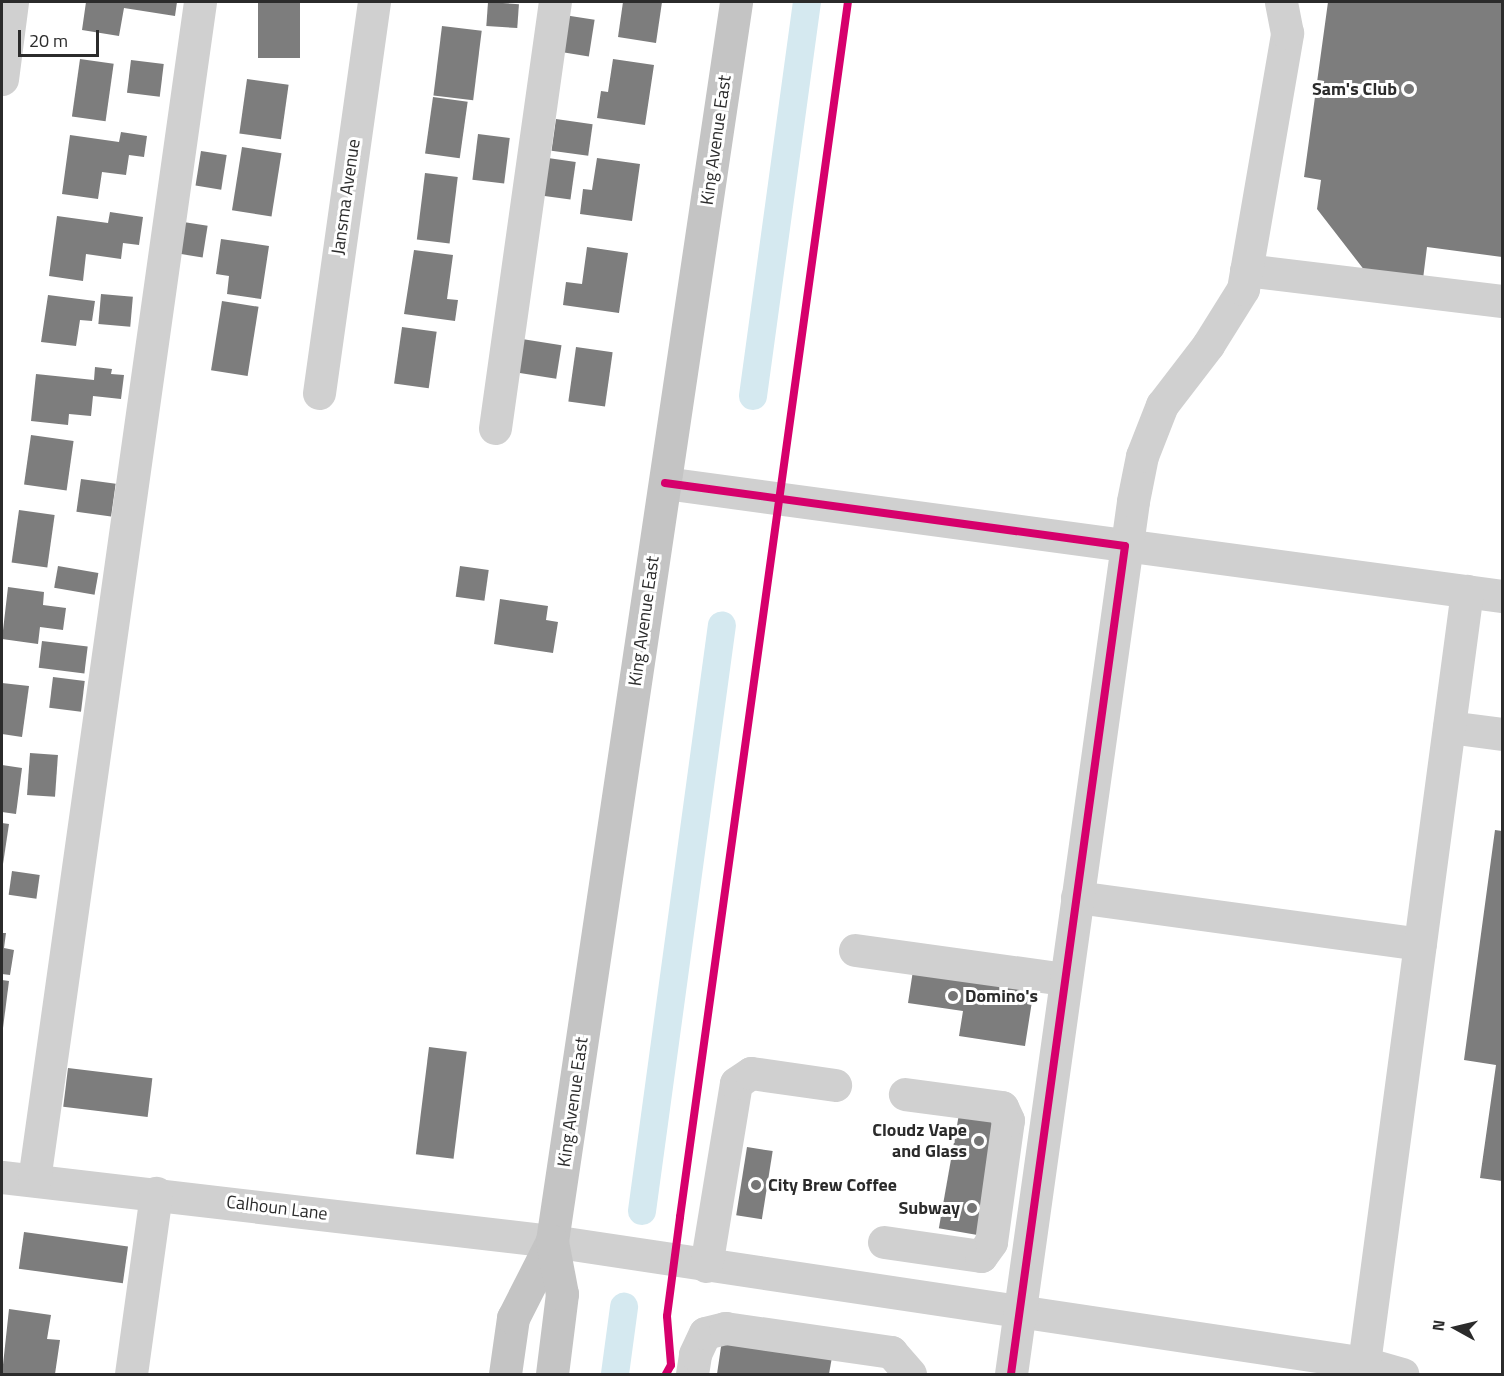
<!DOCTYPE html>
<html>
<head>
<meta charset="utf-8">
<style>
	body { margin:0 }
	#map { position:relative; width:1504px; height:1376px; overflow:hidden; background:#fff; font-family:"Titillium Web",sans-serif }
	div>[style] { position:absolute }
	.canal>* { height:28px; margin:-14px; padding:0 14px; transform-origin:14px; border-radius:14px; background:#d5e9f0 }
	.building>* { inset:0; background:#7d7d7d; transform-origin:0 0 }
	.minor>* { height:33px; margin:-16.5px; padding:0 16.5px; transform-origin:16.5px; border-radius:16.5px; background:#d0d0d0 }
	.major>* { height:33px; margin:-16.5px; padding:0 16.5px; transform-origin:16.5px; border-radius:16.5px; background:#c4c4c4 }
	.cycleway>* { height:8px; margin:-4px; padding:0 4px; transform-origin:4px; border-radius:4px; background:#d6006c }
	.dots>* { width:16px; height:16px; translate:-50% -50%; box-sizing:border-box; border:3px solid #fff; border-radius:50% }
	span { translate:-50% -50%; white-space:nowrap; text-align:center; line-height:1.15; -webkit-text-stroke:6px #fff; paint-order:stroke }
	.poi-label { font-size:18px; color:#2b2b2b; font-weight:700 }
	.right { translate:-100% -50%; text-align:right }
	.left { translate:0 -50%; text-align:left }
	.street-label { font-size:18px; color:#2b2b2b }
	.frame { position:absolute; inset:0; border:3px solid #2b2b2b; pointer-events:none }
	.north { position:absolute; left:1426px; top:1298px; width:60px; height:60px; -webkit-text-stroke:4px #fff; paint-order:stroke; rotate:278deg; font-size:16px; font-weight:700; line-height:24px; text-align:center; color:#2b2b2b }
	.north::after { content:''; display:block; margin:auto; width:21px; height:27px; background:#2b2b2b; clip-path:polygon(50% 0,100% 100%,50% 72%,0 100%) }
	.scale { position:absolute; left:18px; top:30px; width:81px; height:27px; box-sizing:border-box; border:3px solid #2b2b2b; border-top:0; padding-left:8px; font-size:18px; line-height:21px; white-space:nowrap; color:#2b2b2b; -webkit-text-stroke:4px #fff; paint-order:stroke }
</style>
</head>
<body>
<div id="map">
	<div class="canal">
		<div style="left:753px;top:396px;width:398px;rotate:-82.2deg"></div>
		<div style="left:642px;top:1211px;width:591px;rotate:-82.23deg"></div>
		<div style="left:615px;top:1374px;width:68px;rotate:-82.3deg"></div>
	</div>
	<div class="building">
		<div style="clip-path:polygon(86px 2px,177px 2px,175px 16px,124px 8px,119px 36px,82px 30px)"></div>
		<div style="left:258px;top:2px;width:42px;height:56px"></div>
		<div style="left:488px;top:2px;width:31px;height:24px;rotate:4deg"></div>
		<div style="clip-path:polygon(623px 2px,662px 2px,656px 43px,618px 37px)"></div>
		<div style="clip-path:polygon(1328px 2px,1502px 2px,1502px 257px,1427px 247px,1423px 279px,1365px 271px,1317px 209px,1321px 180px,1304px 177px)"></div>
		<div style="left:564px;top:15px;width:31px;height:37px;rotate:9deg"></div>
		<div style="left:442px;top:26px;width:40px;height:70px;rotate:7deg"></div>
		<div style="left:80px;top:59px;width:34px;height:58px;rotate:8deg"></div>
		<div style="clip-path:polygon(613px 59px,654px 65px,645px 125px,597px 118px,601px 91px,608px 92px)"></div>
		<div style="left:131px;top:60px;width:33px;height:33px;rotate:7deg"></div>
		<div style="left:247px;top:79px;width:42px;height:55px;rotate:8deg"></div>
		<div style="left:433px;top:97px;width:35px;height:57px;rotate:8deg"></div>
		<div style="left:556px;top:119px;width:37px;height:32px;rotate:8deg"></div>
		<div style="clip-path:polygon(121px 132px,147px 136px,144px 157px,129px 155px,126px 175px,102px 172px,98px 199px,62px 194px,70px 135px,119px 142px)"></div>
		<div style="left:478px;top:134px;width:32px;height:46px;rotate:7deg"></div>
		<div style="left:242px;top:147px;width:40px;height:64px;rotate:9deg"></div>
		<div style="left:201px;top:151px;width:26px;height:35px;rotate:9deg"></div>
		<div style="left:548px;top:158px;width:28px;height:38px;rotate:8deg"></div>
		<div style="clip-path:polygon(597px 158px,640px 164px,632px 221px,580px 214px,583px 189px,592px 190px)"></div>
		<div style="left:425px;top:173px;width:33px;height:67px;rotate:7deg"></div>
		<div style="clip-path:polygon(110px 212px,143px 217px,139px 245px,123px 243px,121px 259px,86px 254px,83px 281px,49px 276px,57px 216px,108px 223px)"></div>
		<div style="left:177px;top:221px;width:31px;height:32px;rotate:9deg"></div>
		<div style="clip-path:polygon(221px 239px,269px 246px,261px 299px,227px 294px,229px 276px,216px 274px)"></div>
		<div style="clip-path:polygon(587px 247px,628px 253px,619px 313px,563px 305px,566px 282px,582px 284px)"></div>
		<div style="clip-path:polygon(414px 250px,453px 255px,447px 299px,458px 300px,455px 321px,404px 314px)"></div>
		<div style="left:101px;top:294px;width:32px;height:30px;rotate:5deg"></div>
		<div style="clip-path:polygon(48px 295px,95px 301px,92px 321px,80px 320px,76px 346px,41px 342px)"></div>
		<div style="left:222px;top:301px;width:37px;height:70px;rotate:9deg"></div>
		<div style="left:402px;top:327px;width:35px;height:57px;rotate:8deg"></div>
		<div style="left:522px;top:339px;width:40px;height:34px;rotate:9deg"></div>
		<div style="left:576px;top:347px;width:37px;height:55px;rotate:8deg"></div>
		<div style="clip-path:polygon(95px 367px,112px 369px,111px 374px,124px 375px,121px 399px,93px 396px,91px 416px,69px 414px,68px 425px,31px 421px,36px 374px,94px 380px)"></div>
		<div style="left:31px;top:435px;width:43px;height:50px;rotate:8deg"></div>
		<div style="left:81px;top:479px;width:35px;height:33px;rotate:8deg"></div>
		<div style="left:19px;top:510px;width:36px;height:53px;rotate:8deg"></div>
		<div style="left:58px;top:566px;width:41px;height:22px;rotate:10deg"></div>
		<div style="left:460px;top:566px;width:29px;height:31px;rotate:8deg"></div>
		<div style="clip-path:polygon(8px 587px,44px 592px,43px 605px,66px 608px,63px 630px,40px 627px,38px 644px,2px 639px)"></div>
		<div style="clip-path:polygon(500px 599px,548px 606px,546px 620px,558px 622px,553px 653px,494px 644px)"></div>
		<div style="left:42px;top:641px;width:46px;height:27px;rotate:7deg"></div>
		<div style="left:53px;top:677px;width:32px;height:31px;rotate:7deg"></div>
		<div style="clip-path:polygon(2px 683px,29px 686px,22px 737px,2px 734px)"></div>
		<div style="left:30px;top:753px;width:28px;height:42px;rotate:4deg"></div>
		<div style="clip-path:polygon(2px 765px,22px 768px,16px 814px,2px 812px)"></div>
		<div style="clip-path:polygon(2px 823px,9px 824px,3px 864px,2px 864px)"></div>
		<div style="clip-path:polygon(1495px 830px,1502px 831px,1502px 1181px,1480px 1178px,1496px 1065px,1464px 1060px)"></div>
		<div style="left:12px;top:871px;width:28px;height:24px;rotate:8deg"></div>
		<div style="clip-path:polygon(2px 933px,6px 933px,4px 948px,14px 950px,10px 975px,2px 974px)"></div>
		<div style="clip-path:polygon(914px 964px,1035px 982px,1025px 1046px,959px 1036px,963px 1011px,908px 1003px)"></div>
		<div style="clip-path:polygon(2px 980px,9px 981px,3px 1028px,2px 1028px)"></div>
		<div style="left:429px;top:1047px;width:38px;height:108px;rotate:7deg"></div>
		<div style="left:68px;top:1068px;width:85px;height:39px;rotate:7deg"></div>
		<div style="left:959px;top:1114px;width:42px;height:116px;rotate:10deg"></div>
		<div style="left:747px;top:1147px;width:26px;height:69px;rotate:9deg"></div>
		<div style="left:24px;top:1232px;width:105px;height:37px;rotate:8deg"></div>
		<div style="clip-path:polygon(9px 1309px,51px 1315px,47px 1339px,60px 1340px,55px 1374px,2px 1374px)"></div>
		<div style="clip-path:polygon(722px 1340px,832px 1357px,829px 1374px,717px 1374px)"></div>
	</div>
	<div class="minor">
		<div style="left:2px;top:79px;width:78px;rotate:-82.6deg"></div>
		<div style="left:1246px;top:270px;width:258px;rotate:6.9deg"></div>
		<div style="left:319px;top:393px;width:395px;rotate:-82deg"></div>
		<div style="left:495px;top:428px;width:430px;rotate:-82deg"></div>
		<div style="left:665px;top:483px;width:845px;rotate:7.69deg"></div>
		<div style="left:1449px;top:727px;width:53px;rotate:7.5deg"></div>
		<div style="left:1077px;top:897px;width:346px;rotate:7.8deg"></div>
		<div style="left:855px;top:950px;width:212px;rotate:7.9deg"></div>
		<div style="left:2px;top:1177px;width:554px;rotate:6.64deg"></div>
		<div style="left:552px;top:1241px;width:821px;rotate:8.54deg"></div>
		<div style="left:1364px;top:1363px;width:40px;rotate:16deg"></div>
		<div style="left:34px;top:1180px;width:1190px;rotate:-81.98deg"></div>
		<div style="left:884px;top:1242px;width:98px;rotate:8.2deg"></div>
		<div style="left:981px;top:1256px;width:17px;rotate:-54deg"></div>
		<div style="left:991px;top:1242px;width:123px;rotate:-82.1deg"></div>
		<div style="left:1008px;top:1120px;width:14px;rotate:-115deg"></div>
		<div style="left:1002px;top:1107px;width:98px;rotate:-172.4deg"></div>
		<div style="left:706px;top:1266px;width:185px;rotate:-80.7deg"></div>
		<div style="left:736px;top:1083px;width:18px;rotate:-34deg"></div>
		<div style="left:751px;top:1073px;width:85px;rotate:8.1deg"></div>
		<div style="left:1364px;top:1363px;width:779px;rotate:-82.4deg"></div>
		<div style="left:131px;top:1374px;width:183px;rotate:-82.1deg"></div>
		<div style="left:692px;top:1374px;width:20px;rotate:-81deg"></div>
		<div style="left:695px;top:1354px;width:23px;rotate:-65deg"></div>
		<div style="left:705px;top:1333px;width:21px;rotate:-14deg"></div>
		<div style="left:725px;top:1328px;width:168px;rotate:8.2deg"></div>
		<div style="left:891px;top:1352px;width:29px;rotate:49deg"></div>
		<div style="left:1011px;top:1374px;width:881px;rotate:-82.04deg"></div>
		<div style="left:1133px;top:501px;width:46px;rotate:-78.7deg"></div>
		<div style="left:1142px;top:456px;width:55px;rotate:-68.6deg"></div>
		<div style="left:1162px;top:405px;width:76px;rotate:-52.5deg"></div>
		<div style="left:1208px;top:345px;width:66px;rotate:-58deg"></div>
		<div style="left:1243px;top:289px;width:260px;rotate:-80.2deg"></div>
		<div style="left:1287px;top:33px;width:32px;rotate:-101deg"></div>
	</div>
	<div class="major">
		<div style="left:505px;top:1374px;width:57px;rotate:-81.9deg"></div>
		<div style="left:513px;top:1318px;width:86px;rotate:-63.1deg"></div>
		<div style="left:552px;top:1241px;width:1253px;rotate:-81.55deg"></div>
		<div style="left:552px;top:1374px;width:81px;rotate:-82.9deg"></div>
		<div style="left:562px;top:1294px;width:54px;rotate:-100.7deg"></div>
	</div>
	<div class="cycleway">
		<div style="left:665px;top:483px;width:464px;rotate:7.8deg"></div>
		<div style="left:1125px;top:546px;width:836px;rotate:97.84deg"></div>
		<div style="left:666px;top:1374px;width:10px;rotate:-61deg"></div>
		<div style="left:671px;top:1365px;width:49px;rotate:-94.7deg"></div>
		<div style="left:667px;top:1316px;width:100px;rotate:-82.5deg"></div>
		<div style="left:680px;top:1217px;width:1227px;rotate:-82.13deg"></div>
	</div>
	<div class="dots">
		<div style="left:1409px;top:89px;background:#757575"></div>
		<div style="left:953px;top:996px;background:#757575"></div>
		<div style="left:979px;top:1141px;background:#757575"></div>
		<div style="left:756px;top:1185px;background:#757575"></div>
		<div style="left:972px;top:1208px;background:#757575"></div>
	</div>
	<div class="poi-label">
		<span class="right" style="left:1397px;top:89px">Sam's Club</span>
		<span class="left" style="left:965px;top:996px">Domino's</span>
		<span class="right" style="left:967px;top:1141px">Cloudz Vape<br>and Glass</span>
		<span class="left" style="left:768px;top:1185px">City Brew Coffee</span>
		<span class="right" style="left:960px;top:1208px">Subway</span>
	</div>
	<div class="street-label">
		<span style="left:716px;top:140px;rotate:-82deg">King Avenue East</span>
		<span style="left:346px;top:197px;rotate:-82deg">Jansma Avenue</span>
		<span style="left:644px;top:621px;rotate:-82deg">King Avenue East</span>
		<span style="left:573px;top:1102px;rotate:-82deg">King Avenue East</span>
		<span style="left:277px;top:1208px;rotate:7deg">Calhoun Lane</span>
	</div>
	<div class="frame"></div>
	<div class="north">N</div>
	<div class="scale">20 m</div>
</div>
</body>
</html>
